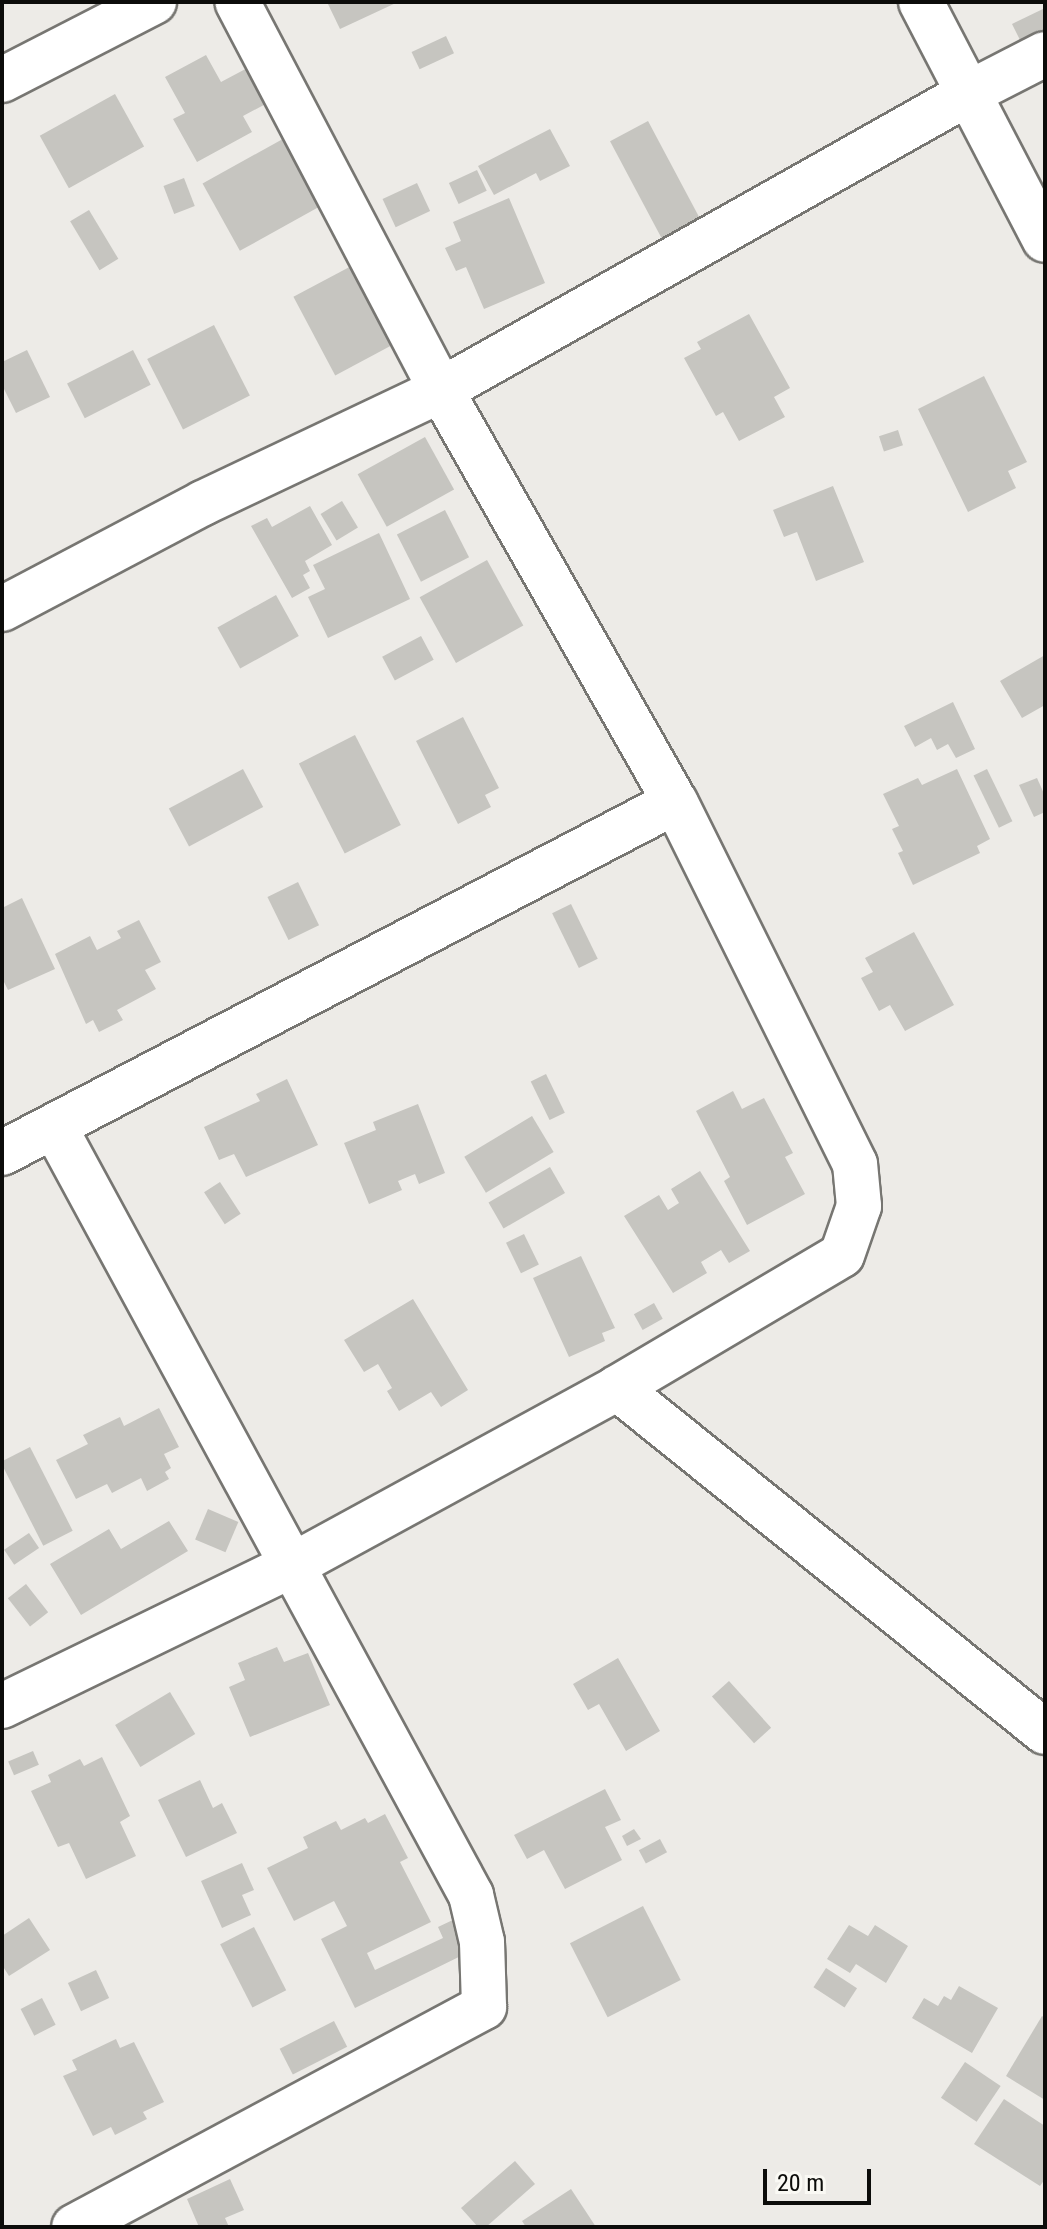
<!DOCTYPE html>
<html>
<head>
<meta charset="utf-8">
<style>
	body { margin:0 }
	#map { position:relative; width:1047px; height:2229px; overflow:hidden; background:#edebe7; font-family:"Roboto Condensed",sans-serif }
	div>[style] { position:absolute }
	.building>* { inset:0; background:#c6c5c0; transform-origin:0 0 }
	.roads { filter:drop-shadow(2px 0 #777672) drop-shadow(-2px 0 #777672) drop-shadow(0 2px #777672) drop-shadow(0 -2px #777672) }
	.minor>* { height:44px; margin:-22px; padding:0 22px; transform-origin:22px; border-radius:22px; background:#fff }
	span { translate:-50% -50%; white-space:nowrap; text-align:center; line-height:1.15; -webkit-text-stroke:6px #faf9f4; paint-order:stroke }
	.frame { position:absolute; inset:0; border:4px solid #0c0c0a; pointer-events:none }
	.scale { position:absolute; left:763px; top:2169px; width:108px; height:36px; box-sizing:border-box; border:4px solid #0c0c0a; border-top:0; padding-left:10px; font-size:24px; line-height:28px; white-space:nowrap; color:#0c0c0a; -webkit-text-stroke:6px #faf9f4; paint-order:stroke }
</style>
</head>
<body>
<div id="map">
	<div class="building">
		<div style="clip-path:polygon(327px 2px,398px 2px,340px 29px)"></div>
		<div style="clip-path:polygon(1045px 8px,1045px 43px,1026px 52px,1012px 24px)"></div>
		<div style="left:446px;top:36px;width:19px;height:38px;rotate:65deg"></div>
		<div style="clip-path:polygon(206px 55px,221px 82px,253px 65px,273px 100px,243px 116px,252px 132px,197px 162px,173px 119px,185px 113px,165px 77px)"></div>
		<div style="left:115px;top:94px;width:60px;height:86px;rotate:61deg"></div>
		<div style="left:648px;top:121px;width:121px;height:43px;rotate:62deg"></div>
		<div style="clip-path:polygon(550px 129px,570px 166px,540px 181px,536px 173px,494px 195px,478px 166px)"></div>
		<div style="left:290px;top:135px;width:77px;height:100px;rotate:61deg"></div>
		<div style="left:477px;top:170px;width:23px;height:31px;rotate:65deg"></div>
		<div style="left:184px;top:178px;width:30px;height:22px;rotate:69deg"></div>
		<div style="left:417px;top:183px;width:31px;height:38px;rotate:65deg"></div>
		<div style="clip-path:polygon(509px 198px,545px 283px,484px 309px,466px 267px,456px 271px,445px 248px,461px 241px,453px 222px)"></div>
		<div style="left:89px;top:210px;width:57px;height:22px;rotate:59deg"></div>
		<div style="left:357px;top:263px;width:89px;height:72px;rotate:62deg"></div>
		<div style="clip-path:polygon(749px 314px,790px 388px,774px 397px,785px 417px,739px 441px,723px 412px,716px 416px,684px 358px,701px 349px,697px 342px)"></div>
		<div style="left:214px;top:325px;width:79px;height:75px;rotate:63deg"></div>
		<div style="clip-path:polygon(27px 350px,50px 397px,16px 413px,2px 385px,2px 362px)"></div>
		<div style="left:133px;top:350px;width:39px;height:74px;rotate:63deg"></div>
		<div style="clip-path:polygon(984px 376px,1027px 462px,1008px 471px,1016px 488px,968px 512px,918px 409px)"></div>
		<div style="left:898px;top:430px;width:16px;height:20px;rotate:72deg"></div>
		<div style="left:425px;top:437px;width:60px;height:77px;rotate:61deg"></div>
		<div style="clip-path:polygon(833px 486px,864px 562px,816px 581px,797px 532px,784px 537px,773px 510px)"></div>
		<div style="left:342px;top:501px;width:31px;height:25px;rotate:59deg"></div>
		<div style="clip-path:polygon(310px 506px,332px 545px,305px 561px,310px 571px,303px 575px,310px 588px,292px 598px,251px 526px,267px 518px,272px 527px)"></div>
		<div style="left:445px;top:510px;width:53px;height:54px;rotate:63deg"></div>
		<div style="clip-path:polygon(379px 533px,410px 599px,328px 638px,308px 597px,325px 589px,313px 565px)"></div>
		<div style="left:487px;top:560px;width:75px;height:77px;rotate:61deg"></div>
		<div style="left:276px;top:595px;width:47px;height:67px;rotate:61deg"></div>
		<div style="left:421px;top:636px;width:27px;height:44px;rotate:62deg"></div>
		<div style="clip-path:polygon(1045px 655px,1045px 705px,1022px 718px,1000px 681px)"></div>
		<div style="clip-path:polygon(953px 702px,975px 749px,956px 758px,948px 744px,937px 750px,931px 738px,915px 747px,904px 726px)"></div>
		<div style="clip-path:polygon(463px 717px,499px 788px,485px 795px,491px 807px,458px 824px,416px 741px)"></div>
		<div style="left:355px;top:735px;width:101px;height:63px;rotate:63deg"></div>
		<div style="left:243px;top:769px;width:43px;height:84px;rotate:62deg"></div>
		<div style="clip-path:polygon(957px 769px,990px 839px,977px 846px,980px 853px,913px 885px,898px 853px,903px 851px,892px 829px,899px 826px,883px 794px,918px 778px,922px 785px)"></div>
		<div style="left:987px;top:769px;width:58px;height:15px;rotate:64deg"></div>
		<div style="clip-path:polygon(1037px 778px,1045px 796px,1045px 812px,1034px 817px,1019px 785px)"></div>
		<div style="left:298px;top:882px;width:48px;height:34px;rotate:64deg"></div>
		<div style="clip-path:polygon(22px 898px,55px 969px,8px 990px,2px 978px,2px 908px)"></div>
		<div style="left:571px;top:904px;width:61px;height:21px;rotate:64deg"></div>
		<div style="clip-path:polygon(139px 920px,161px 962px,145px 970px,156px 989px,117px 1010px,123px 1020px,99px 1032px,93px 1020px,86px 1024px,55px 954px,90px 936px,97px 950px,121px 938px,117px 931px)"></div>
		<div style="clip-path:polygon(914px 932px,954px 1005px,905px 1031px,890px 1005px,879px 1011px,861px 978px,873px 972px,865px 958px)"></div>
		<div style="left:546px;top:1074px;width:43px;height:17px;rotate:64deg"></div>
		<div style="clip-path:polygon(287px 1079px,318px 1145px,246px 1177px,234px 1154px,219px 1160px,204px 1127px,260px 1101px,256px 1094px)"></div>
		<div style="clip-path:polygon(733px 1091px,742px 1109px,764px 1098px,793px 1153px,785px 1157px,805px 1194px,747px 1225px,724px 1181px,730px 1177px,696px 1111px)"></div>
		<div style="clip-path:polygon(418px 1104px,445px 1173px,419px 1184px,415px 1174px,398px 1181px,402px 1190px,369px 1204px,344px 1143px,376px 1130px,373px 1122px)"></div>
		<div style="left:532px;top:1116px;width:42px;height:79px;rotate:59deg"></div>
		<div style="left:550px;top:1167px;width:30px;height:71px;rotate:60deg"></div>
		<div style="clip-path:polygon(700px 1171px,750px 1251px,729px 1263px,721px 1250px,701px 1262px,707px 1273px,673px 1293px,624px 1216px,659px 1195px,668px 1210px,679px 1203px,671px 1189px)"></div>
		<div style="left:220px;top:1182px;width:38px;height:19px;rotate:57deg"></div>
		<div style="left:524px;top:1234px;width:34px;height:20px;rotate:64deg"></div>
		<div style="clip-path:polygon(581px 1256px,615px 1328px,602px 1333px,605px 1341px,569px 1357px,533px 1278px)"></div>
		<div style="clip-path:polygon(413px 1299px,468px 1390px,441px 1407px,431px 1392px,399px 1411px,387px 1391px,392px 1388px,378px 1364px,364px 1372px,344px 1340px)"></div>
		<div style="left:654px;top:1303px;width:18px;height:23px;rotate:61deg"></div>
		<div style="clip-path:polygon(159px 1408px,179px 1447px,164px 1454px,171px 1468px,165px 1472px,169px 1479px,147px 1491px,141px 1478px,112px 1493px,107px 1484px,76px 1499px,56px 1460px,88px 1444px,83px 1435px,120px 1417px,124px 1426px)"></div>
		<div style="left:30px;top:1447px;width:94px;height:33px;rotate:63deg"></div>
		<div style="left:208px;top:1509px;width:33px;height:33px;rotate:23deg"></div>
		<div style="clip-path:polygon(169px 1521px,188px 1551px,81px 1615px,50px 1564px,109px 1529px,121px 1549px)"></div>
		<div style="left:29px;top:1533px;width:18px;height:30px;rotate:56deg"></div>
		<div style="left:26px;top:1584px;width:36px;height:23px;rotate:52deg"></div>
		<div style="clip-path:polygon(277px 1647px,284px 1662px,308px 1653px,330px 1705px,250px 1737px,229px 1687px,245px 1680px,238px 1663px)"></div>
		<div style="clip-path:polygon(618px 1658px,660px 1731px,626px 1751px,599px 1704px,588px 1710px,573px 1684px)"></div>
		<div style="left:729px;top:1681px;width:63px;height:23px;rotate:48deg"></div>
		<div style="left:170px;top:1692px;width:49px;height:64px;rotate:59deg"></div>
		<div style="left:33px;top:1751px;width:15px;height:27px;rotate:67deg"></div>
		<div style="clip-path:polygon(102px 1757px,130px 1816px,120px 1822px,136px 1856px,86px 1879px,69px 1843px,58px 1847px,31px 1791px,51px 1782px,48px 1775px,80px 1759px,84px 1766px)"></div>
		<div style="clip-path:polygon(200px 1780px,213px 1808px,222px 1803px,237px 1833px,186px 1857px,158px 1800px)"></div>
		<div style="clip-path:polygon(605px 1789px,621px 1820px,605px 1827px,622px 1860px,565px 1889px,544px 1850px,527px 1859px,514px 1835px)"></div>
		<div style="clip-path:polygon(385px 1814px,408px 1858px,400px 1862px,431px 1922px,367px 1953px,375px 1970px,443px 1938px,438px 1927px,457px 1918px,473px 1950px,355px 2008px,321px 1939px,347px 1926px,334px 1901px,294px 1921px,267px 1868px,308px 1848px,303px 1837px,336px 1821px,341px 1830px,365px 1818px,368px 1823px)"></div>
		<div style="clip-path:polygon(634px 1829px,641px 1839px,627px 1846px,622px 1836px)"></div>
		<div style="left:660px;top:1839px;width:15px;height:24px;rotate:62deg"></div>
		<div style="clip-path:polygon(242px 1863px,254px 1890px,242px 1895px,251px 1915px,222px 1928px,201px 1881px)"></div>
		<div style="left:643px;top:1906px;width:83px;height:82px;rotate:63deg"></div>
		<div style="clip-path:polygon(29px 1918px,50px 1950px,9px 1976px,2px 1965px,2px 1936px)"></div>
		<div style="clip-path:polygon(849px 1925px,868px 1936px,875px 1925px,908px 1946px,886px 1983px,856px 1964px,850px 1973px,827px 1959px)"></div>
		<div style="left:254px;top:1927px;width:71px;height:38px;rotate:63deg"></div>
		<div style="left:826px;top:1968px;width:37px;height:23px;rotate:33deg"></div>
		<div style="left:96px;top:1970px;width:31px;height:31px;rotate:65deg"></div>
		<div style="clip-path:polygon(959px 1986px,998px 2008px,972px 2053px,912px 2018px,924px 1998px,938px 2006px,944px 1996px,951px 2000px)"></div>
		<div style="left:42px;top:1998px;width:30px;height:24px;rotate:63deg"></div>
		<div style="clip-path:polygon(1042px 2016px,1045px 2018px,1045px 2100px,1006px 2076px)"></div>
		<div style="left:334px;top:2021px;width:29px;height:61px;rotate:63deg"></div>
		<div style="clip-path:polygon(116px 2039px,120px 2048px,134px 2042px,164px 2102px,143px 2112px,147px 2119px,115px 2135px,111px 2127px,93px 2136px,63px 2076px,77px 2070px,72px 2060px)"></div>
		<div style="left:965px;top:2062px;width:43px;height:43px;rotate:34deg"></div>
		<div style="clip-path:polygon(1004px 2099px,1045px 2126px,1045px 2179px,1040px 2186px,974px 2144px)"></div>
		<div style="clip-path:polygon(515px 2161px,535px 2184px,486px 2227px,478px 2227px,461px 2208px)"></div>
		<div style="clip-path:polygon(230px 2179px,244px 2210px,225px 2218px,229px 2227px,199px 2227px,187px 2199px)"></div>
		<div style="clip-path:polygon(571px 2189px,596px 2227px,526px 2227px,522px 2221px)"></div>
	</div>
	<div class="roads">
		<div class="minor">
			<div style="left:921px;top:2px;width:268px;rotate:62.5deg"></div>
			<div style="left:2px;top:80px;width:171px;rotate:-27.2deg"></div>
			<div style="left:2px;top:609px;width:227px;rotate:-27.8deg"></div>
			<div style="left:203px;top:503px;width:263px;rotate:-25.4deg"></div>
			<div style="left:441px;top:390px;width:606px;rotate:-29.36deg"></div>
			<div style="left:969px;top:93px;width:85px;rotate:-27.2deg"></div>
			<div style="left:54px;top:1126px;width:875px;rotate:61.53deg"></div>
			<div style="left:471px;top:1895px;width:48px;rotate:76.8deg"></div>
			<div style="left:482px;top:1942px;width:65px;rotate:88.2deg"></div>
			<div style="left:484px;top:2007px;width:465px;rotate:151.8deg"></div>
			<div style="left:2px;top:1153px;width:759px;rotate:-27.54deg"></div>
			<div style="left:617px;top:1388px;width:549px;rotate:38.79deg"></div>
			<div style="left:2px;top:1706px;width:323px;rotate:-25.9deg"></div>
			<div style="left:293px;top:1565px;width:369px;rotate:-28.6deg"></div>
			<div style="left:617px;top:1388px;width:261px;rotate:-30.6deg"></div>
			<div style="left:842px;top:1255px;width:52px;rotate:-70.9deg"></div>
			<div style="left:859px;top:1206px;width:42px;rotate:-95.4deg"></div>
			<div style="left:855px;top:1164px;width:404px;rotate:-116.4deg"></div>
			<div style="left:675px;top:802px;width:474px;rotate:-119.6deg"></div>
			<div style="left:441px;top:390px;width:438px;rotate:-117.7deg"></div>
		</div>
	</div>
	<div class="frame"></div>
	<div class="scale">20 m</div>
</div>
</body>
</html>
